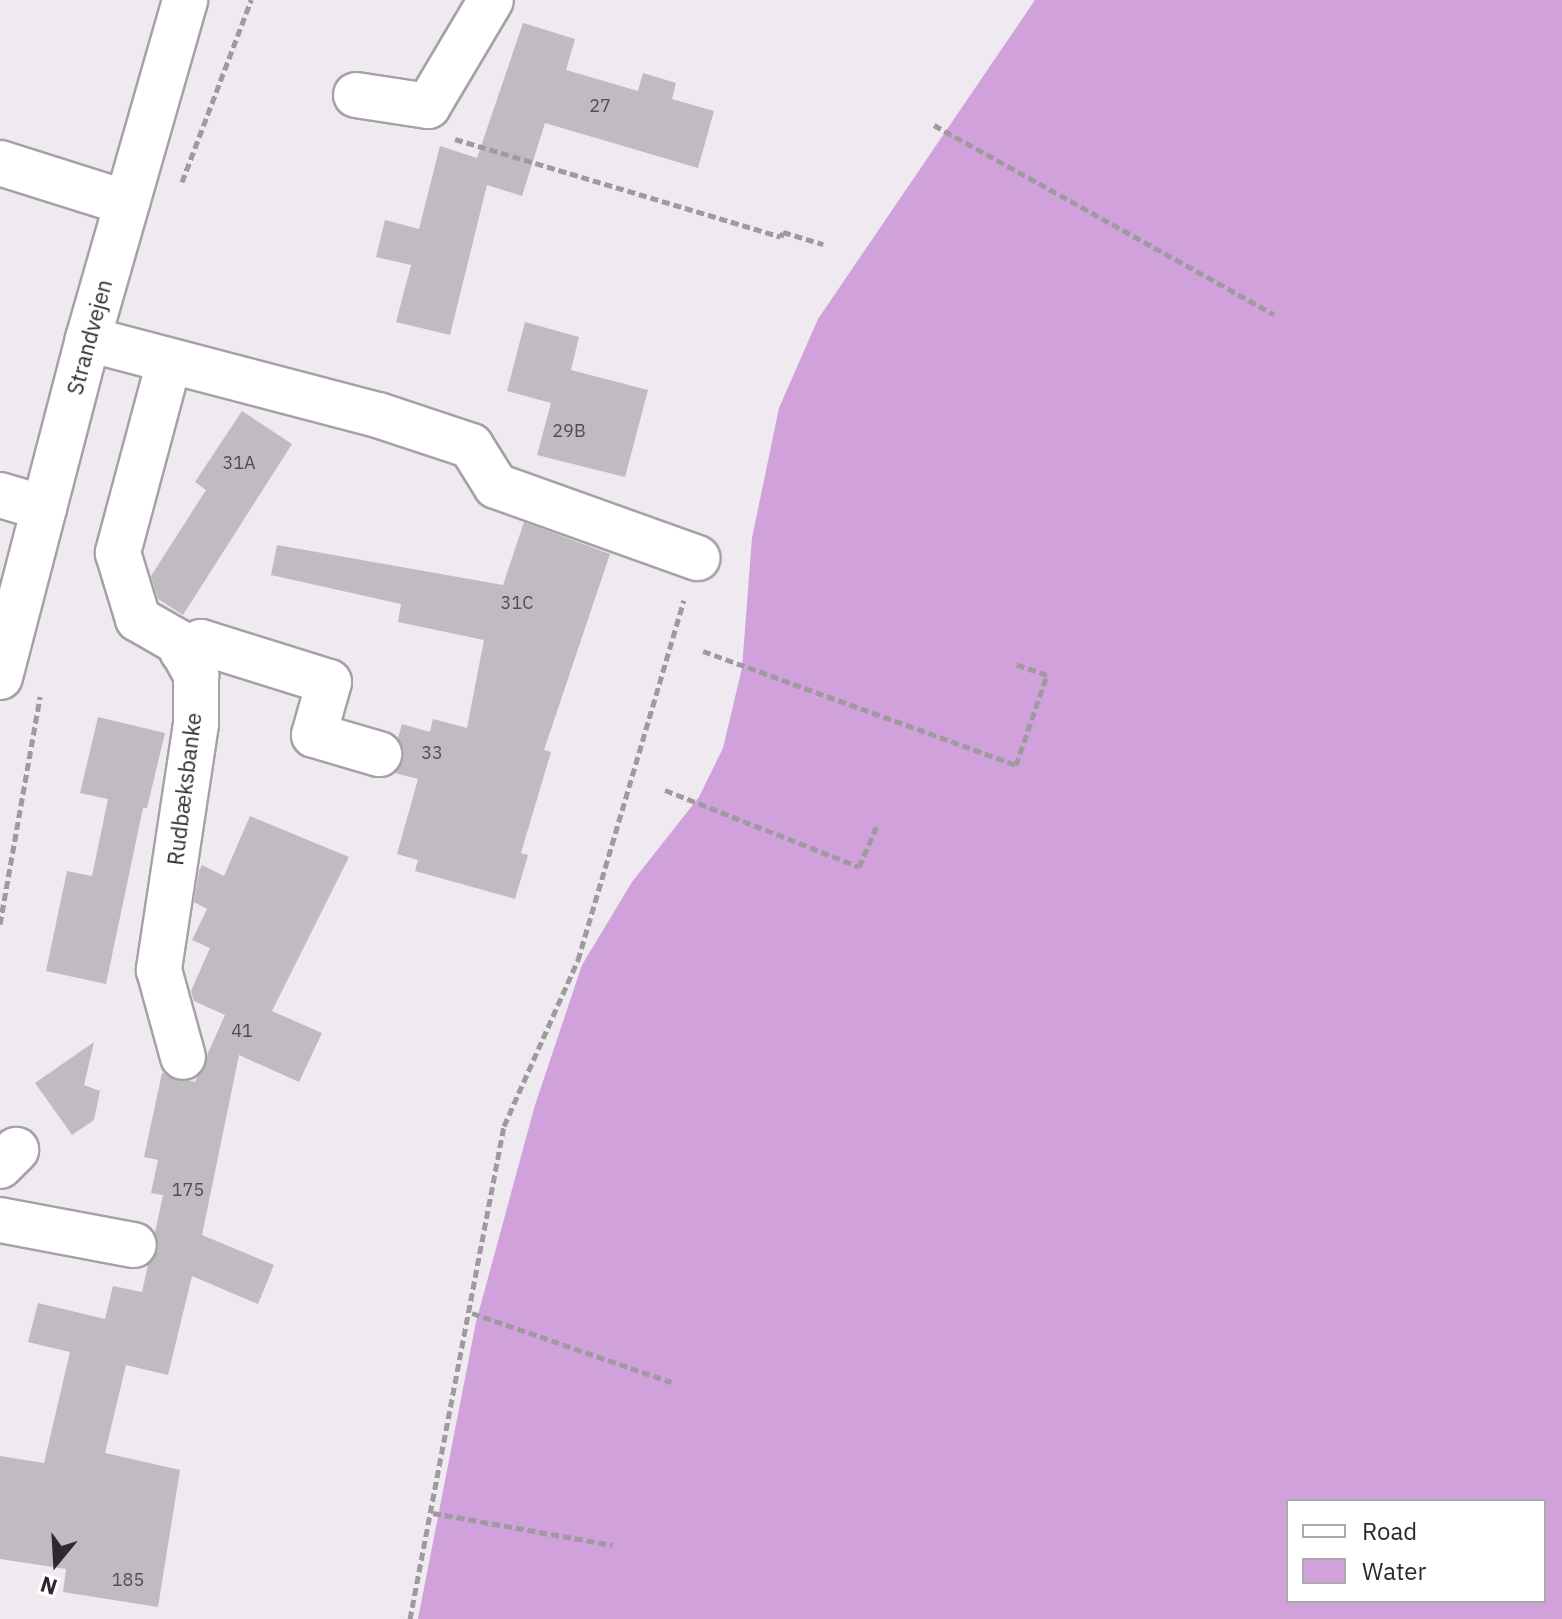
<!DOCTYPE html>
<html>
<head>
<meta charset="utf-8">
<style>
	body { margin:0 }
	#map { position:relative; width:1562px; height:1619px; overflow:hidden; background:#efe9f0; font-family:"IBM Plex Sans",sans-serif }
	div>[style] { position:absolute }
	.water>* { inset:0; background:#d0a1db }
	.building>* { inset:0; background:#c0bbc1 }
	.path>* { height:5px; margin-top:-2.5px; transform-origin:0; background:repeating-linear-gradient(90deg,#9e9a9f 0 8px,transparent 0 12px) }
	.roads { filter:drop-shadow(2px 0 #a6a1a7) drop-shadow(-2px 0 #a6a1a7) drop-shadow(0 2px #a6a1a7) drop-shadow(0 -2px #a6a1a7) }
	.minor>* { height:44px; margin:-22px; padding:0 22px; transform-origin:22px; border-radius:22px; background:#fff }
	span { translate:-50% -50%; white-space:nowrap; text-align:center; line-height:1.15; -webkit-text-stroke:7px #fff; paint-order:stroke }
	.number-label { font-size:18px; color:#514e52 }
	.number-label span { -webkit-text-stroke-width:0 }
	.street-label { font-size:22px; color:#2c2a2d }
	.legend { position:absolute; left:1286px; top:1499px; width:260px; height:104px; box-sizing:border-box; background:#fff; border:2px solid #abaaab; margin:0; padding:10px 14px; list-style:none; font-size:24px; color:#2c2a2d }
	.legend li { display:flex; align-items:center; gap:16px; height:40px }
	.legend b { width:40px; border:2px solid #abaaab }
	.north { position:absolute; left:16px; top:1523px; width:80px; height:80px; -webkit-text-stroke:6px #fff; paint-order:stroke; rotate:198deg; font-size:22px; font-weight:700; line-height:32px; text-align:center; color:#2c2a2d }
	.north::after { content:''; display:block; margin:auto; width:28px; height:36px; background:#2c2a2d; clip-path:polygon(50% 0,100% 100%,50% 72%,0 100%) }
</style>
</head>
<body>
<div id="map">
	<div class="water">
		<div style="clip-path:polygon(evenodd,1035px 0,1562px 0,1562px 1619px,418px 1619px,476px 1322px,535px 1105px,582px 965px,632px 882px,699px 797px,723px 748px,742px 668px,752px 538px,779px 408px,818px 319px,1035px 0,1288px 1501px,1544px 1501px,1544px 1601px,1288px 1601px,1288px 1501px)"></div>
	</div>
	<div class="building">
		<div style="clip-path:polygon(523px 23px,575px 39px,566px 70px,638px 91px,643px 73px,676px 83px,672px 99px,714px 111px,698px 168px,545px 123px,522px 196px,487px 185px,450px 335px,396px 322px,411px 265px,376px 257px,385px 220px,419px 229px,440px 146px,477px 158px)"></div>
		<div style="clip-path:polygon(525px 322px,579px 337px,571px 370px,648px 390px,625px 477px,537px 455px,551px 403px,507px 391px)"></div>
		<div style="clip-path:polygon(242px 411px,292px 444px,183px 615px,158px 599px,151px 576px,206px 490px,195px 482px)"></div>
		<div style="clip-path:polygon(524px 522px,610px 554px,544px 750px,551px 752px,521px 853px,528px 855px,515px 899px,415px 871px,418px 860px,397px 854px,418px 779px,395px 773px,403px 760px,398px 738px,402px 724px,430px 732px,433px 719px,467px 728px,484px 640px,398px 622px,401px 604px,271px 575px,277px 545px,503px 585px)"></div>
		<div style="clip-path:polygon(98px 717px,165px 733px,147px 808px,143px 808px,106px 984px,46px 971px,67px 871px,92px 876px,108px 799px,80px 793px)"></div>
		<div style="clip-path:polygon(250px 816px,349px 857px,272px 1011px,322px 1033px,299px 1082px,239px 1055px,202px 1235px,274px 1265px,258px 1304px,192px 1276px,168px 1375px,126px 1365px,105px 1453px,180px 1470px,158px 1607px,63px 1592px,66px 1569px,0 1559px,0 1456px,44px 1463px,70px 1352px,28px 1342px,38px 1303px,105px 1319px,113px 1286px,142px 1292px,148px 1265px,158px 1250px,155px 1232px,163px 1195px,151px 1193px,158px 1160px,144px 1157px,162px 1073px,195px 1082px,225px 1015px,194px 1001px,191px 991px,210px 948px,192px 940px,207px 909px,194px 902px,199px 871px,202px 865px,224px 876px)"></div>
		<div style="clip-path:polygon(94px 1042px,84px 1085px,100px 1091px,94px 1120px,72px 1135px,35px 1083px)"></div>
	</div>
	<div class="path">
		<div style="left:934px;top:125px;width:389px;rotate:29.1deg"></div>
		<div style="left:455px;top:139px;width:340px;rotate:16.7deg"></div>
		<div style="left:781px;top:237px;width:5px;rotate:-68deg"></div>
		<div style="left:783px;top:232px;width:42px;rotate:16.7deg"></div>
		<div style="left:182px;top:182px;width:195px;rotate:-69.2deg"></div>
		<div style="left:703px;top:651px;width:333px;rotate:20deg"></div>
		<div style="left:1016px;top:765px;width:95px;rotate:-71deg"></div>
		<div style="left:1047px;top:675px;width:34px;rotate:-161deg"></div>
		<div style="left:665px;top:790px;width:209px;rotate:21.6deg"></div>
		<div style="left:859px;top:867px;width:48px;rotate:-66.6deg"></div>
		<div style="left:0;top:924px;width:231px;rotate:-80deg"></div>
		<div style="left:472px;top:1313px;width:211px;rotate:19.1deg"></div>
		<div style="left:433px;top:1513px;width:182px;rotate:10.1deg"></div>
		<div style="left:410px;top:1619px;width:502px;rotate:-79.21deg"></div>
		<div style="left:504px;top:1126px;width:182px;rotate:-66deg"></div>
		<div style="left:578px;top:960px;width:375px;rotate:-73.6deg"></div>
	</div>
	<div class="roads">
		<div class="minor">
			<div style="left:356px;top:95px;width:73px;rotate:8.7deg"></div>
			<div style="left:428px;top:106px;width:123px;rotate:-59.3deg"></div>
			<div style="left:0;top:163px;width:133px;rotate:17.5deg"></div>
			<div style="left:88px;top:339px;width:300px;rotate:14.7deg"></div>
			<div style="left:378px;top:415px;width:98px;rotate:18.4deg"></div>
			<div style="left:471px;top:446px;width:47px;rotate:58deg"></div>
			<div style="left:496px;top:486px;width:214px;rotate:19.7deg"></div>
			<div style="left:169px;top:362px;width:198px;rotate:105deg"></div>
			<div style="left:118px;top:553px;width:69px;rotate:73.1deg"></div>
			<div style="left:138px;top:619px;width:46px;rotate:29.9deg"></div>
			<div style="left:178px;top:642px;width:38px;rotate:61deg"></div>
			<div style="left:196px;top:675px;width:49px;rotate:90deg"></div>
			<div style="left:196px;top:724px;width:249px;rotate:98.6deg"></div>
			<div style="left:159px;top:970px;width:90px;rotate:74.6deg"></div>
			<div style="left:0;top:495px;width:46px;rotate:16.5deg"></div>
			<div style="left:182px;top:651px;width:21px;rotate:-25deg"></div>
			<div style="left:201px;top:642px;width:134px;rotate:17.4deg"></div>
			<div style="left:329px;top:682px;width:55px;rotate:105.8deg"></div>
			<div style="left:314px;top:735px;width:68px;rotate:16.3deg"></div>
			<div style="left:0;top:677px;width:349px;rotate:-75.4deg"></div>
			<div style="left:88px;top:339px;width:353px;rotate:-74deg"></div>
			<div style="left:0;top:1166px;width:23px;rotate:-45deg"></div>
			<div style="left:0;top:1220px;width:136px;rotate:10.6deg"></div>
		</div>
	</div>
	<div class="number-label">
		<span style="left:600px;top:106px">27</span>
		<span style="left:569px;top:431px">29B</span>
		<span style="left:239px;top:463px">31A</span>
		<span style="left:517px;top:603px">31C</span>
		<span style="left:432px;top:753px">33</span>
		<span style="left:242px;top:1031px">41</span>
		<span style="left:188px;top:1190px">175</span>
		<span style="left:128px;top:1580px">185</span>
	</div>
	<div class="street-label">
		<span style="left:89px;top:337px;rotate:-75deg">Strandvejen</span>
		<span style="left:184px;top:789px;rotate:-83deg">Rudbæksbanke</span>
	</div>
	<ul class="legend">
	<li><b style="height:10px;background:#fff"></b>Road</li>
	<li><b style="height:22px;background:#d0a1db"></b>Water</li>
	</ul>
	<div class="north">N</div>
</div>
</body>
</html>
